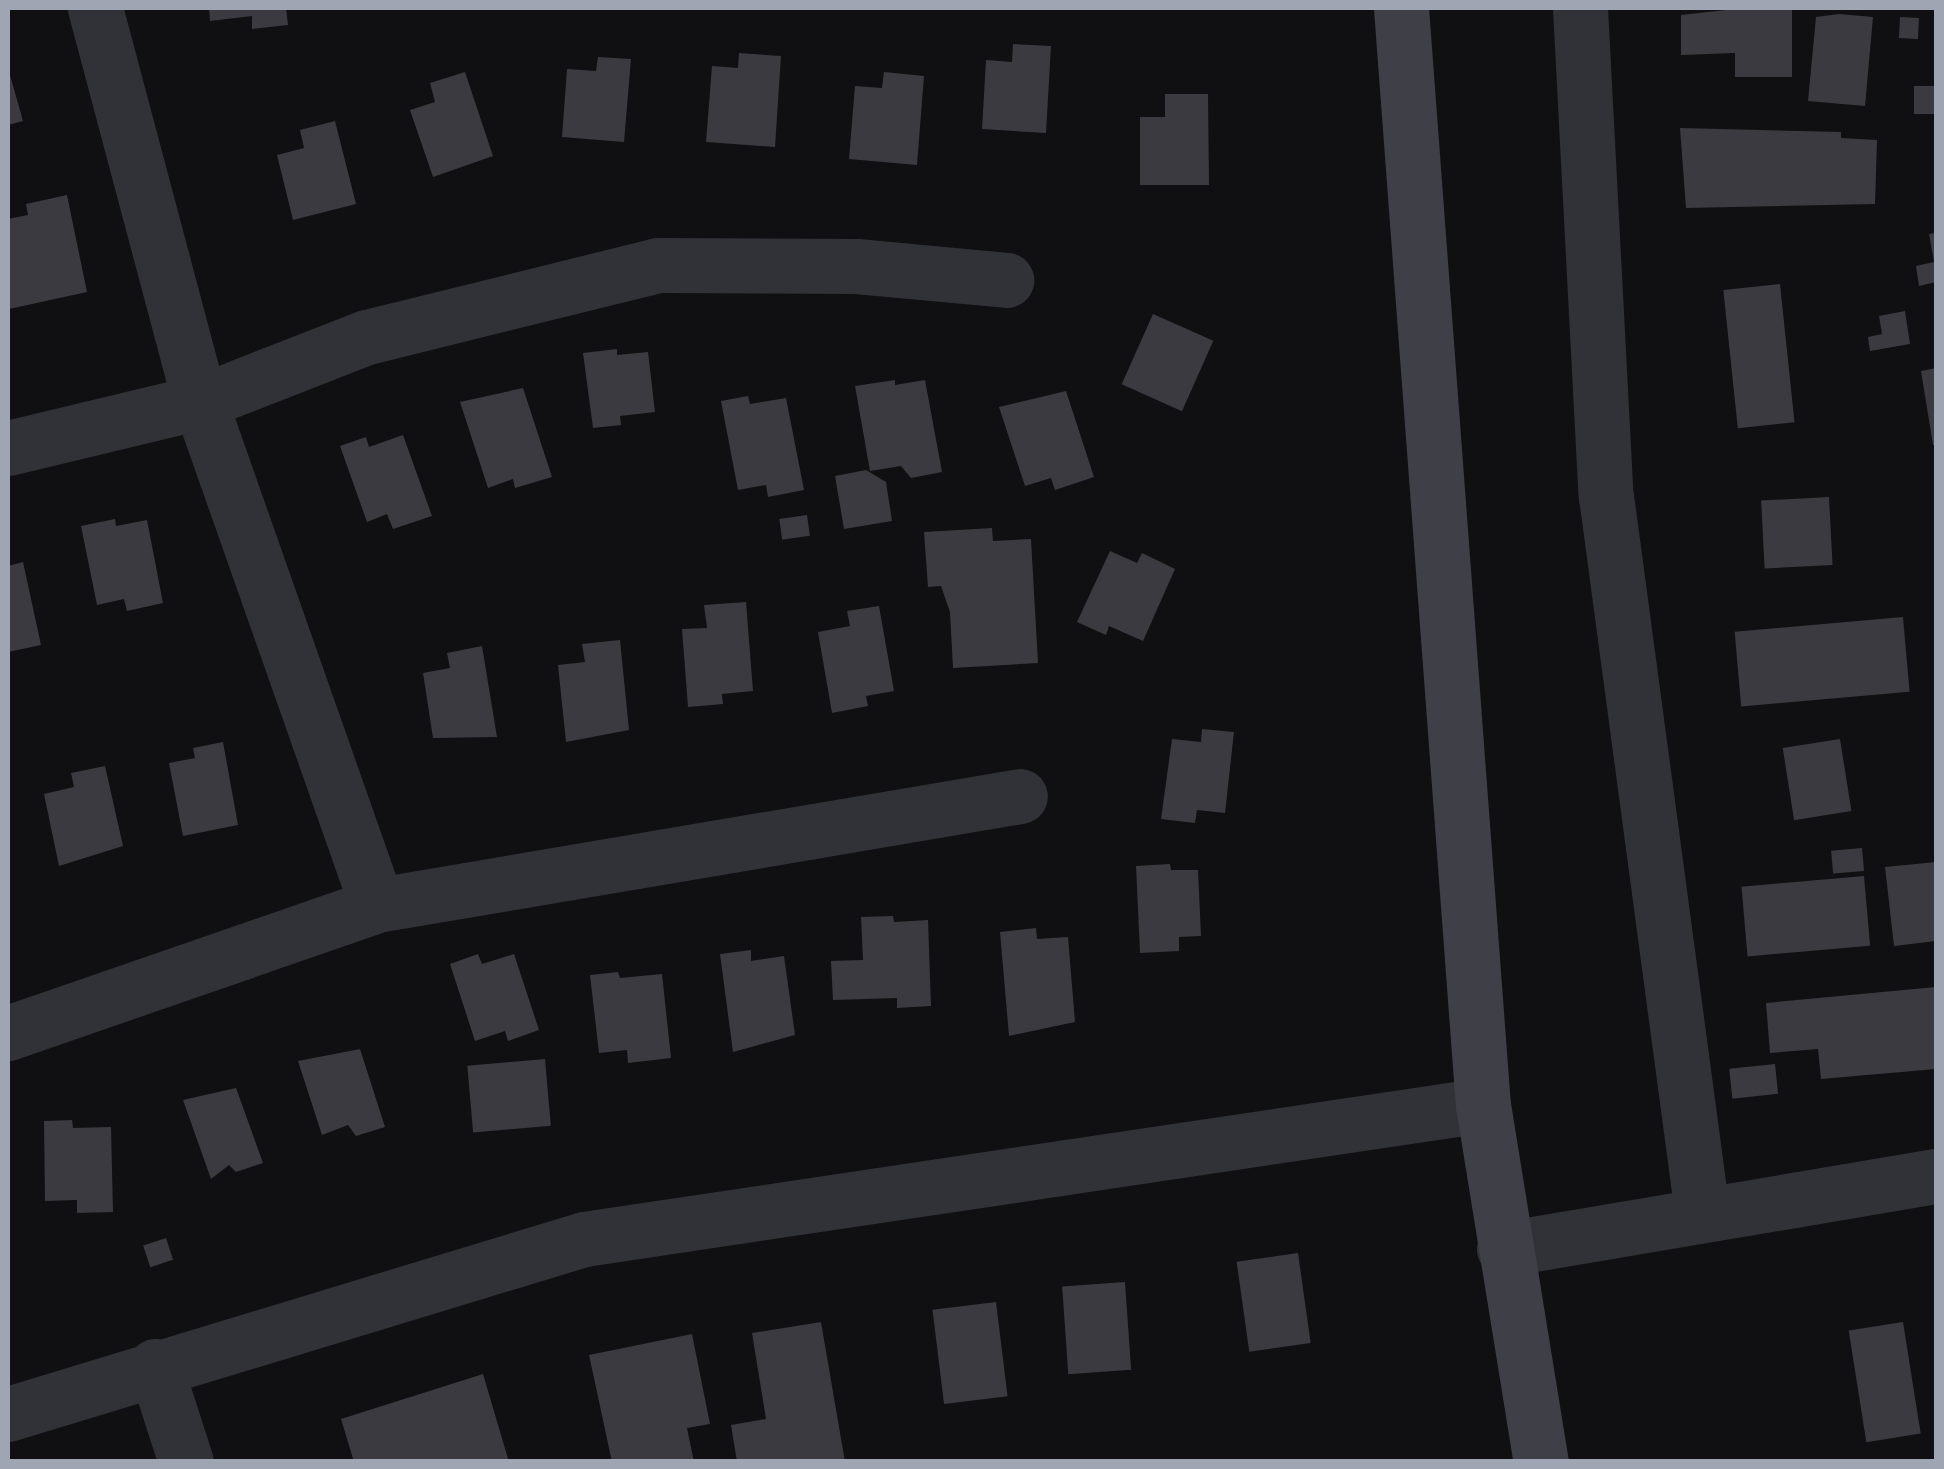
<!DOCTYPE html>
<html>
<head>
<meta charset="utf-8">
<style>
	body { margin:0 }
	#map { position:relative; width:1944px; height:1469px; overflow:hidden; background:#101012; font-family:"Alegreya Sans",sans-serif }
	div>[style] { position:absolute }
	.building>* { inset:0; background:#3a3a40; transform-origin:0 0 }
	.street>* { height:55px; margin:-27.5px; padding:0 27.5px; transform-origin:27.5px; border-radius:27.5px; background:#313237 }
	.secondary>* { height:55px; margin:-27.5px; padding:0 27.5px; transform-origin:27.5px; border-radius:27.5px; background:#3f4047 }
	span { translate:-50% -50%; white-space:nowrap; text-align:center; line-height:1.15; -webkit-text-stroke:10px #0c0b0d; paint-order:stroke }
	.frame { position:absolute; inset:0; border:10px solid #a0a5b4; pointer-events:none }
</style>
</head>
<body>
<div id="map">
	<div class="building">
		<div style="clip-path:polygon(209px 8px,286px 8px,288px 25px,252px 29px,252px 16px,210px 21px)"></div>
		<div style="clip-path:polygon(1735px 9px,1792px 9px,1792px 77px,1735px 77px,1735px 53px,1681px 55px,1681px 15px)"></div>
		<div style="clip-path:polygon(1839px 14px,1873px 17px,1865px 106px,1808px 101px,1816px 17px)"></div>
		<div style="left:1900px;top:17px;width:19px;height:21px;rotate:3deg"></div>
		<div style="clip-path:polygon(1013px 44px,1051px 46px,1046px 133px,982px 129px,986px 60px,1012px 62px)"></div>
		<div style="clip-path:polygon(739px 53px,781px 56px,775px 147px,706px 142px,712px 66px,738px 68px)"></div>
		<div style="clip-path:polygon(598px 57px,631px 59px,624px 142px,562px 137px,567px 69px,596px 71px)"></div>
		<div style="clip-path:polygon(8px 68px,23px 121px,8px 125px)"></div>
		<div style="clip-path:polygon(465px 72px,493px 156px,433px 177px,410px 110px,435px 102px,430px 83px)"></div>
		<div style="clip-path:polygon(884px 72px,924px 76px,917px 165px,849px 159px,855px 86px,882px 88px)"></div>
		<div style="left:1914px;top:86px;width:22px;height:28px"></div>
		<div style="clip-path:polygon(1165px 94px,1208px 94px,1209px 185px,1140px 185px,1140px 117px,1165px 117px)"></div>
		<div style="clip-path:polygon(335px 121px,356px 204px,293px 220px,277px 155px,304px 148px,300px 130px)"></div>
		<div style="clip-path:polygon(1680px 128px,1841px 132px,1841px 138px,1877px 140px,1875px 204px,1686px 208px)"></div>
		<div style="clip-path:polygon(67px 195px,87px 292px,9px 309px,8px 219px,28px 215px,26px 204px)"></div>
		<div style="clip-path:polygon(1936px 233px,1936px 282px,1919px 286px,1916px 266px,1934px 262px,1929px 234px)"></div>
		<div style="left:1780px;top:284px;width:139px;height:57px;rotate:84deg"></div>
		<div style="clip-path:polygon(1905px 311px,1910px 344px,1870px 351px,1868px 337px,1882px 334px,1879px 316px)"></div>
		<div style="left:1153px;top:314px;width:66px;height:77px;rotate:24deg"></div>
		<div style="clip-path:polygon(617px 349px,617px 355px,648px 352px,655px 412px,620px 416px,621px 425px,593px 428px,583px 353px)"></div>
		<div style="clip-path:polygon(1936px 368px,1936px 445px,1933px 445px,1921px 371px)"></div>
		<div style="clip-path:polygon(895px 380px,895px 385px,925px 380px,942px 472px,911px 478px,901px 466px,870px 471px,855px 386px)"></div>
		<div style="clip-path:polygon(523px 388px,552px 477px,515px 488px,513px 479px,488px 488px,460px 402px)"></div>
		<div style="clip-path:polygon(1066px 391px,1094px 477px,1055px 490px,1051px 478px,1025px 486px,999px 407px)"></div>
		<div style="clip-path:polygon(748px 396px,750px 404px,786px 398px,804px 490px,768px 497px,766px 485px,738px 490px,721px 401px)"></div>
		<div style="clip-path:polygon(403px 435px,432px 516px,393px 529px,387px 514px,367px 522px,340px 446px,366px 437px,369px 447px)"></div>
		<div style="clip-path:polygon(866px 470px,886px 482px,892px 521px,844px 529px,835px 476px)"></div>
		<div style="left:1829px;top:497px;width:68px;height:68px;rotate:87deg"></div>
		<div style="left:807px;top:515px;width:21px;height:28px;rotate:82deg"></div>
		<div style="clip-path:polygon(115px 519px,116px 526px,147px 520px,163px 603px,127px 611px,124px 599px,97px 605px,81px 526px)"></div>
		<div style="clip-path:polygon(992px 528px,993px 541px,1031px 539px,1038px 663px,953px 668px,950px 612px,941px 586px,928px 587px,924px 532px)"></div>
		<div style="clip-path:polygon(1110px 551px,1137px 563px,1142px 553px,1175px 569px,1143px 641px,1109px 626px,1106px 635px,1077px 622px)"></div>
		<div style="clip-path:polygon(23px 562px,41px 645px,8px 652px,8px 566px)"></div>
		<div style="clip-path:polygon(746px 602px,753px 691px,722px 694px,723px 704px,688px 707px,682px 629px,707px 628px,704px 605px)"></div>
		<div style="clip-path:polygon(879px 606px,894px 691px,866px 696px,868px 706px,832px 713px,818px 632px,850px 626px,847px 611px)"></div>
		<div style="left:1903px;top:617px;width:75px;height:169px;rotate:85deg"></div>
		<div style="clip-path:polygon(620px 640px,629px 730px,566px 742px,558px 665px,585px 662px,582px 644px)"></div>
		<div style="clip-path:polygon(482px 646px,497px 737px,433px 738px,423px 673px,450px 668px,447px 653px)"></div>
		<div style="clip-path:polygon(1202px 729px,1234px 732px,1225px 813px,1197px 810px,1195px 823px,1161px 819px,1172px 739px,1201px 742px)"></div>
		<div style="left:1840px;top:739px;width:73px;height:58px;rotate:81deg"></div>
		<div style="clip-path:polygon(223px 742px,238px 825px,183px 836px,169px 763px,195px 758px,193px 748px)"></div>
		<div style="clip-path:polygon(105px 766px,123px 846px,59px 866px,44px 794px,74px 787px,71px 773px)"></div>
		<div style="left:1862px;top:848px;width:23px;height:31px;rotate:85deg"></div>
		<div style="clip-path:polygon(1936px 862px,1936px 941px,1894px 946px,1885px 867px)"></div>
		<div style="clip-path:polygon(1170px 864px,1171px 870px,1198px 870px,1201px 936px,1179px 937px,1179px 951px,1140px 953px,1136px 866px)"></div>
		<div style="left:1864px;top:876px;width:70px;height:123px;rotate:85deg"></div>
		<div style="clip-path:polygon(893px 916px,894px 922px,928px 920px,931px 1006px,897px 1008px,897px 998px,833px 1000px,831px 961px,863px 960px,861px 917px)"></div>
		<div style="clip-path:polygon(1036px 928px,1037px 939px,1068px 937px,1075px 1022px,1009px 1036px,1000px 932px)"></div>
		<div style="clip-path:polygon(751px 950px,751px 961px,784px 956px,795px 1035px,733px 1052px,720px 954px)"></div>
		<div style="clip-path:polygon(478px 954px,482px 964px,514px 954px,539px 1030px,508px 1041px,505px 1031px,475px 1041px,450px 964px)"></div>
		<div style="clip-path:polygon(618px 972px,620px 978px,662px 974px,671px 1058px,628px 1063px,627px 1050px,599px 1053px,590px 975px)"></div>
		<div style="clip-path:polygon(1936px 987px,1936px 1069px,1821px 1079px,1818px 1049px,1770px 1053px,1766px 1003px)"></div>
		<div style="clip-path:polygon(360px 1049px,385px 1127px,356px 1136px,348px 1125px,322px 1135px,298px 1061px)"></div>
		<div style="left:545px;top:1059px;width:67px;height:78px;rotate:85deg"></div>
		<div style="left:1775px;top:1064px;width:30px;height:46px;rotate:84deg"></div>
		<div style="clip-path:polygon(236px 1088px,263px 1163px,236px 1172px,229px 1165px,211px 1179px,183px 1100px)"></div>
		<div style="clip-path:polygon(72px 1120px,73px 1128px,111px 1127px,113px 1212px,77px 1213px,77px 1200px,45px 1201px,44px 1121px)"></div>
		<div style="left:166px;top:1238px;width:23px;height:24px;rotate:72deg"></div>
		<div style="left:1298px;top:1253px;width:91px;height:62px;rotate:82deg"></div>
		<div style="left:1125px;top:1282px;width:88px;height:63px;rotate:86deg"></div>
		<div style="left:996px;top:1302px;width:95px;height:64px;rotate:83deg"></div>
		<div style="clip-path:polygon(821px 1322px,845px 1462px,737px 1462px,731px 1425px,766px 1419px,752px 1333px)"></div>
		<div style="left:1903px;top:1322px;width:113px;height:55px;rotate:81deg"></div>
		<div style="clip-path:polygon(692px 1334px,710px 1424px,687px 1428px,694px 1462px,612px 1462px,589px 1355px)"></div>
		<div style="clip-path:polygon(483px 1374px,509px 1462px,354px 1462px,341px 1419px)"></div>
	</div>
	<div class="street">
		<div style="left:95px;top:8px;width:408px;rotate:75.1deg"></div>
		<div style="left:200px;top:402px;width:533px;rotate:70.61deg"></div>
		<div style="left:1580px;top:8px;width:489px;rotate:87deg"></div>
		<div style="left:1606px;top:496px;width:723px;rotate:82.37deg"></div>
		<div style="left:8px;top:448px;width:197px;rotate:-13.5deg"></div>
		<div style="left:200px;top:402px;width:179px;rotate:-21.3deg"></div>
		<div style="left:367px;top:337px;width:300px;rotate:-13.9deg"></div>
		<div style="left:658px;top:265px;width:198px;rotate:0.3deg"></div>
		<div style="left:856px;top:266px;width:151px;rotate:5.3deg"></div>
		<div style="left:8px;top:1033px;width:391px;rotate:-19.1deg"></div>
		<div style="left:377px;top:905px;width:652px;rotate:-9.62deg"></div>
		<div style="left:1504px;top:1249px;width:438px;rotate:-9.6deg"></div>
		<div style="left:155px;top:1366px;width:101px;rotate:72.1deg"></div>
		<div style="left:8px;top:1414px;width:602px;rotate:-16.9deg"></div>
		<div style="left:584px;top:1239px;width:909px;rotate:-8.48deg"></div>
	</div>
	<div class="secondary">
		<div style="left:1401px;top:8px;width:1100px;rotate:85.73deg"></div>
		<div style="left:1483px;top:1105px;width:362px;rotate:80.8deg"></div>
	</div>
	<div class="frame"></div>
</div>
</body>
</html>
